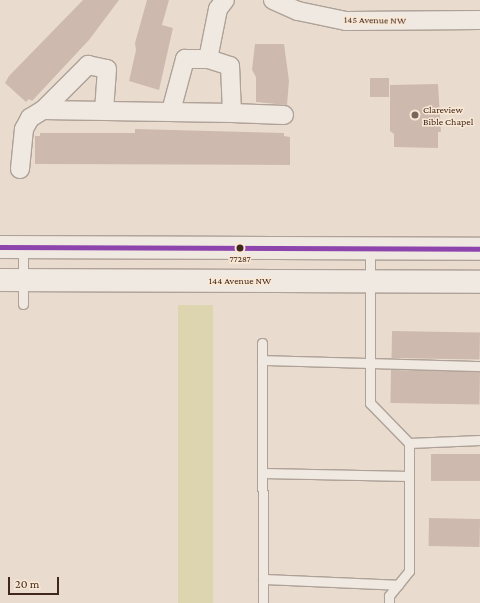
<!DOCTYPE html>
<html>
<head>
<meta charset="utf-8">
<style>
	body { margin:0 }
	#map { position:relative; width:480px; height:603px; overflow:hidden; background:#e9dccf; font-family:"Crimson Pro",serif }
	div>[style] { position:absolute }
	.green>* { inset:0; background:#ddd5af; transform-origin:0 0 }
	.building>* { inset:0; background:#ceb9af; transform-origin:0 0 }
	.roads { filter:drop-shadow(1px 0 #aea197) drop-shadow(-1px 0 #aea197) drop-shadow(0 1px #aea197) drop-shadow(0 -1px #aea197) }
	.lane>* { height:9px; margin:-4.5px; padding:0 4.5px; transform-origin:4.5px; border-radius:4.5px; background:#f0e9e2 }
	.street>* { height:18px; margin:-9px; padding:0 9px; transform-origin:9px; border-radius:9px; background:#f0e9e2 }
	.secondary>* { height:22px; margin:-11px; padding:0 11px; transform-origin:11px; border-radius:11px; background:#f0e9e2 }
	.bus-1>* { height:5px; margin:-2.5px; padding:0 2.5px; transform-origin:2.5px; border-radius:2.5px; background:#8e44ad }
	.dots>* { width:11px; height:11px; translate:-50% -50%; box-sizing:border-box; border:2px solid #fae8d4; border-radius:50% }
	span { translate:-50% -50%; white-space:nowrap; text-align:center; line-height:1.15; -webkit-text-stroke:3px #fae8d4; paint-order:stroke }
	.bus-label { font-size:9px; color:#3f271d }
	.street-label { font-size:10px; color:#3f271d }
	.poi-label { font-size:10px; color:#3f271d }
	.left { translate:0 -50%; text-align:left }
	.scale { position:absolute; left:8px; top:577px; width:51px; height:18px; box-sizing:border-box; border:2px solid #3f271d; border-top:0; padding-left:5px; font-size:12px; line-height:14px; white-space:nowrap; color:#3f271d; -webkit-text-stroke:3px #fae8d4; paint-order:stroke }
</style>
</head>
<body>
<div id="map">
	<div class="green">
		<div style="left:213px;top:305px;width:298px;height:35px;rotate:90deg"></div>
	</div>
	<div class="building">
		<div style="clip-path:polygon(83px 0,119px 0,89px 40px,32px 101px,29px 99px,26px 102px,5px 83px,9px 76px)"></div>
		<div style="clip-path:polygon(147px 0,169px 0,162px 25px,173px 28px,159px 90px,129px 81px,136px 50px,135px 43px)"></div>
		<div style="clip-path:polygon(255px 44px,284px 44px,289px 81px,287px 105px,256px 102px,256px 77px,252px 70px)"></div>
		<div style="left:370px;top:78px;width:19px;height:19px"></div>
		<div style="clip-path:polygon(438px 84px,441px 132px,438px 132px,438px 148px,394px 147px,394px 134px,390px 131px,390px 85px)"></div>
		<div style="clip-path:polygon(135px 129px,284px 133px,284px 136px,290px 137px,290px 165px,35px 164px,35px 136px,40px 136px,40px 133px,135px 133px)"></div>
		<div style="left:392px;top:331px;width:88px;height:27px;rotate:1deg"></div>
		<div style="left:391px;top:370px;width:89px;height:33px;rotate:1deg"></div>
		<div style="left:431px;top:454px;width:49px;height:27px"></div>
		<div style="left:429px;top:518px;width:51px;height:28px;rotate:1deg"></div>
	</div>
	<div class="roads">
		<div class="lane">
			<div style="left:370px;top:249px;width:154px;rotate:90deg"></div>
			<div style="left:370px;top:403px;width:56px;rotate:45.7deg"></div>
			<div style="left:409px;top:443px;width:128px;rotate:90deg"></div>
			<div style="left:409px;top:571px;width:32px;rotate:129deg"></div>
			<div style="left:389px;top:596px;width:7px;rotate:90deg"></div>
			<div style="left:23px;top:304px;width:57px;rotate:-90deg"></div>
			<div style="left:262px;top:343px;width:260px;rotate:89.8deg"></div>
			<div style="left:262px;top:360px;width:218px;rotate:1.6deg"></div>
			<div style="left:409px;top:443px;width:71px;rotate:-2.4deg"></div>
			<div style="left:263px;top:473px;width:146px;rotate:1.2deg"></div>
			<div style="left:263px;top:579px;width:135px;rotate:2.5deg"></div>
		</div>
		<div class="street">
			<div style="left:273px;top:0;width:27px;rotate:24deg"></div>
			<div style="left:298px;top:11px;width:49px;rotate:11.8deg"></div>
			<div style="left:346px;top:21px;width:134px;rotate:-0.4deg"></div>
			<div style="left:43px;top:110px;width:64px;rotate:-45deg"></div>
			<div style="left:88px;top:65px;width:19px;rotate:12deg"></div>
			<div style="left:107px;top:69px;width:42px;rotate:94.1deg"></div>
			<div style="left:171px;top:111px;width:54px;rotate:-74.9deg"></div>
			<div style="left:185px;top:59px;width:23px"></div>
			<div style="left:232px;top:113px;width:52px;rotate:2.2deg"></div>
			<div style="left:20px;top:169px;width:40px;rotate:-84.3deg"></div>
			<div style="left:24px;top:129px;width:13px;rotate:-61deg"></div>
			<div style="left:30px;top:118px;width:15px;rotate:-32deg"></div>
			<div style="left:43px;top:110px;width:189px;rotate:0.9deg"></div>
			<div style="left:232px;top:113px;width:47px;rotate:-92.4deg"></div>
			<div style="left:230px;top:66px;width:23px;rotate:-162deg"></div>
			<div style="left:208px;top:59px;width:51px;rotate:-78.7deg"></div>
			<div style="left:218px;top:9px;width:11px;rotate:-52deg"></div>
		</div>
		<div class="secondary">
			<div style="left:0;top:247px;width:480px;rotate:0.2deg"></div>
			<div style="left:0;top:280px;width:480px;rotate:0.2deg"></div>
		</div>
	</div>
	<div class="bus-1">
		<div style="left:0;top:247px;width:480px;rotate:0.2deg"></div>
	</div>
	<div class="dots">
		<div style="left:415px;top:115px;background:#7a665b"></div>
		<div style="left:240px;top:248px;background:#3f271d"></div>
	</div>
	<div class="bus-label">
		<span style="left:240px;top:259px">77287</span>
	</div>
	<div class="street-label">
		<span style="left:375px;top:20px;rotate:1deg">145 Avenue NW</span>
		<span style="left:240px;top:281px">144 Avenue NW</span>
	</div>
	<div class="poi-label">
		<span class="left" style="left:423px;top:115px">Clareview<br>Bible Chapel</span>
	</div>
	<div class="scale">20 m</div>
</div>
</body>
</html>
